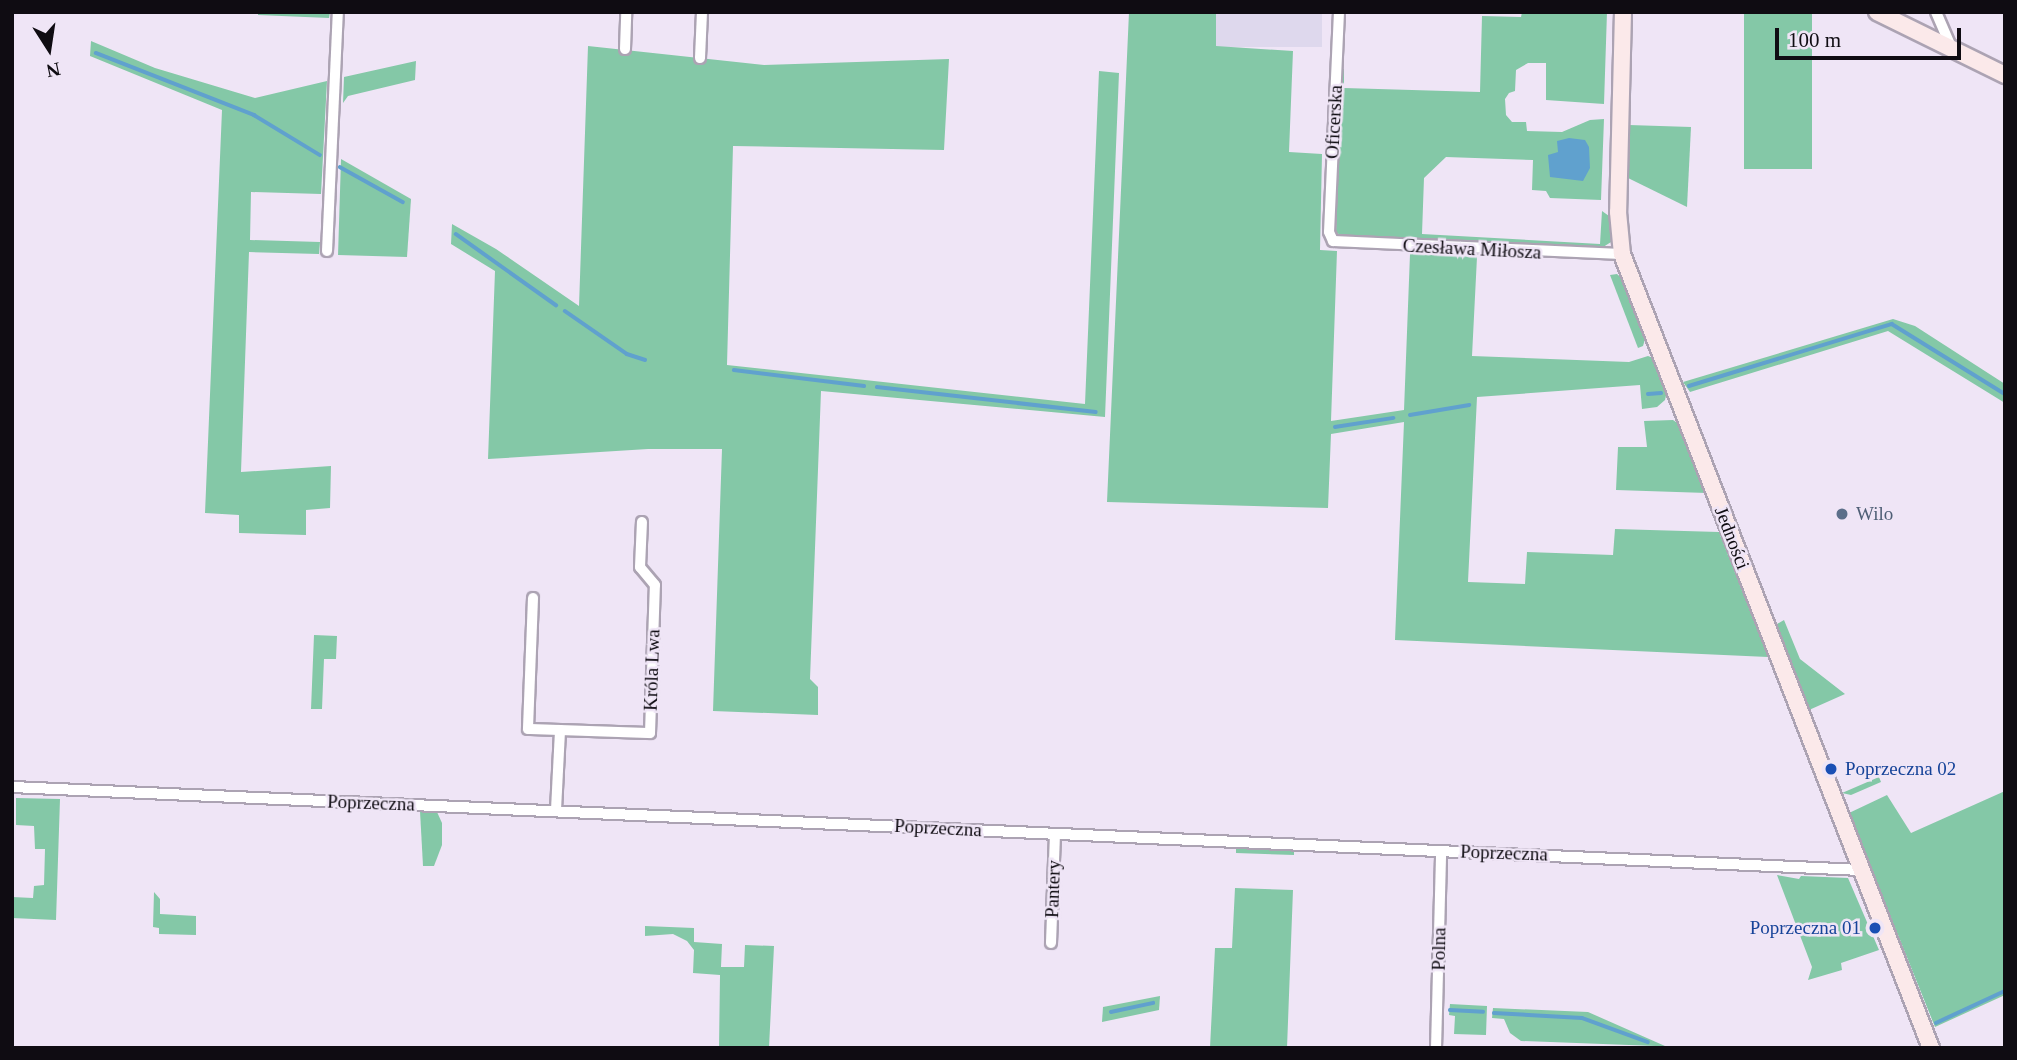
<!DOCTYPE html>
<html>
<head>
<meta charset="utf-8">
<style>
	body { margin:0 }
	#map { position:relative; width:2017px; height:1060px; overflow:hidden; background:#efe5f6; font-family:"Times New Roman",serif }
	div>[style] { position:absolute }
	.commercial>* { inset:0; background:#ded8ed; transform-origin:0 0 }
	.green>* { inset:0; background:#84c8a7; transform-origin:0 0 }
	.water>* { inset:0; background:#60a1ce }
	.stream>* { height:3.5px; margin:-1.75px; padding:0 1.75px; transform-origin:1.75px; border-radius:1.75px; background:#60a1ce }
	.roads { filter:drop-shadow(2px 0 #aca3b3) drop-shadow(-2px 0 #aca3b3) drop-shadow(0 2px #aca3b3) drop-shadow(0 -2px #aca3b3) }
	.street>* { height:10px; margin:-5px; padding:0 5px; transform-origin:5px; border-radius:5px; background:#fff }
	.secondary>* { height:16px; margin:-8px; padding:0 8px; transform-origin:8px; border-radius:8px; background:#fbe9ea }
	.dots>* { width:19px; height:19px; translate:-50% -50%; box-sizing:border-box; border:4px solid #efe5f6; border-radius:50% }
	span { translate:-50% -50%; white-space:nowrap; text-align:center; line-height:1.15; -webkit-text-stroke:5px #efe5f6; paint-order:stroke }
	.street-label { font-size:19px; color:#0f0c12 }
	.service-label { font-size:19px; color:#4e5e75 }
	.left { translate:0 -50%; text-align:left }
	.transit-label { font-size:19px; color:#164399 }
	.right { translate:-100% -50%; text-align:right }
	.frame { position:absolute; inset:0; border:14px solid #0f0c12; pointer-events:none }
	.north { position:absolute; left:14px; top:14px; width:70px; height:70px; -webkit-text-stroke:5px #efe5f6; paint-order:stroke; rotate:168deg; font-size:19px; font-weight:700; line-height:28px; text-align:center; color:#0f0c12 }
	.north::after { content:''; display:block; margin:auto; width:24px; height:32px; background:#0f0c12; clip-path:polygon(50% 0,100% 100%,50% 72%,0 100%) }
	.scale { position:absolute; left:1775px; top:28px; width:186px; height:32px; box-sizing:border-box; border:4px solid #0f0c12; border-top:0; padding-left:9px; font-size:21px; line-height:24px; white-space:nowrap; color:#0f0c12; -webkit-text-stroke:5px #efe5f6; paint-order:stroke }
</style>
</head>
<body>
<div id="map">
	<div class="commercial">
		<div style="left:1216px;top:12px;width:106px;height:35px"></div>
	</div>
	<div class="green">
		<div style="clip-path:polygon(258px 12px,330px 12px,329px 18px,258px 15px)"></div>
		<div style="clip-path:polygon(1129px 12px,1216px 12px,1216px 46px,1293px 51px,1289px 152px,1322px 154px,1320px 250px,1337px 251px,1331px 421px,1404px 410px,1410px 254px,1477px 257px,1472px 356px,1629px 362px,1648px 356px,1656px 359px,1667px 391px,1665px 400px,1657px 407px,1642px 409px,1640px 385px,1477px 397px,1468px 582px,1525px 584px,1527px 552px,1613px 555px,1615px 529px,1719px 532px,1768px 657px,1395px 640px,1404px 422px,1331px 434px,1328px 508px,1107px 502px)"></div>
		<div style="clip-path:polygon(1522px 12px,1607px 12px,1604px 104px,1546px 100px,1546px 63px,1528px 63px,1516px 70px,1515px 91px,1509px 93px,1505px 99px,1506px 115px,1512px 122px,1526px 122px,1527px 131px,1562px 132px,1590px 120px,1604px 119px,1601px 200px,1550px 198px,1546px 191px,1532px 190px,1533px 160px,1446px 157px,1424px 178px,1422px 234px,1600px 244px,1602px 211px,1609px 216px,1611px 242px,1597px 251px,1350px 238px,1336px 233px,1340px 69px,1344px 69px,1344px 88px,1480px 92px,1482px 16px,1521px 17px)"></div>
		<div style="left:1744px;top:12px;width:68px;height:157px"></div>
		<div style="clip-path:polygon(91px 41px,155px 68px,255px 98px,327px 81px,321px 194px,251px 192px,250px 240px,320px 242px,319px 254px,249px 252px,241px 472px,331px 466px,330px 508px,306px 510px,306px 535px,239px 533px,239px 515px,205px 513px,222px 110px,90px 56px)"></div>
		<div style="clip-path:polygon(588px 46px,764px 65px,949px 59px,944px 150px,733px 146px,727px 365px,1085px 404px,1099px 71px,1119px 73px,1105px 417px,821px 391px,810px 679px,818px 687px,818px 715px,713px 711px,722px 449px,648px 449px,488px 459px,495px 271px,451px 244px,452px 224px,496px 249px,579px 306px)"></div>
		<div style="clip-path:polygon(416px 61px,415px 80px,348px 96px,343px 103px,344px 77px)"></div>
		<div style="clip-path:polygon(1629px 125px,1691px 127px,1687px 207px,1628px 178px)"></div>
		<div style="clip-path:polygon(341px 159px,411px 199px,407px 257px,338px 255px)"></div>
		<div style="clip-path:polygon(1617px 274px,1625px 281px,1646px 336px,1643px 346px,1638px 348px,1610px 275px)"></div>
		<div style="clip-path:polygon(1893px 319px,1915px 326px,2005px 384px,2005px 403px,1888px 331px,1690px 392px,1683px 382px)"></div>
		<div style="clip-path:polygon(1673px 420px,1679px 424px,1686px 435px,1707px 493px,1616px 490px,1618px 447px,1647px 447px,1644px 421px)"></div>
		<div style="clip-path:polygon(1784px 620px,1800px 659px,1845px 694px,1809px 710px,1777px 624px)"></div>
		<div style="clip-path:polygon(314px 635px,337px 636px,336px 659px,324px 659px,322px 709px,311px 709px)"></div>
		<div style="clip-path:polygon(1879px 777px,1881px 782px,1851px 795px,1842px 793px)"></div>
		<div style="clip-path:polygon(2005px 791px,2005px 995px,1935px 1027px,1849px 813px,1887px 795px,1911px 833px)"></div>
		<div style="clip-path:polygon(16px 798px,60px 799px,56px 920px,12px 918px,12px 897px,33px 898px,34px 886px,44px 885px,45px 849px,35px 849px,34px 826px,16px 825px)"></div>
		<div style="clip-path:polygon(420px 811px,437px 812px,442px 823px,442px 845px,434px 866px,423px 866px)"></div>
		<div style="clip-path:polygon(1236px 848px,1294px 851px,1294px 855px,1236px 853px)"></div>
		<div style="clip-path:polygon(1777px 875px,1799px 879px,1801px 876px,1848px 878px,1879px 950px,1841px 963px,1842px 970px,1808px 980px,1812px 967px)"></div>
		<div style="clip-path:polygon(1235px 888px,1293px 890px,1287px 1048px,1210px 1048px,1215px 948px,1232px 948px)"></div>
		<div style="clip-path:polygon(154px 892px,160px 899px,160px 914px,196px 916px,196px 935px,159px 934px,159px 928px,153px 927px)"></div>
		<div style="clip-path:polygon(645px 926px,694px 928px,694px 942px,722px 944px,721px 967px,744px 967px,745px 945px,774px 946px,769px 1048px,719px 1048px,720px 975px,693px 973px,694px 950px,687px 941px,673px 934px,645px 936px)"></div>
		<div style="clip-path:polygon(1160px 996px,1159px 1010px,1102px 1022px,1103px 1007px)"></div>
		<div style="clip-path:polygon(1450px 1004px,1487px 1006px,1486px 1035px,1454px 1034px,1455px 1016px,1449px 1015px)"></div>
		<div style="clip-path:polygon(1493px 1008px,1588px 1012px,1665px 1046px,1708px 1048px,1521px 1041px,1510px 1033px,1504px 1019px,1492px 1018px)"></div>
	</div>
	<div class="water">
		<div style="clip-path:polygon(1569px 138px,1585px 140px,1589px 147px,1590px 168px,1583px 181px,1550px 177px,1548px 155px,1558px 152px,1557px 141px)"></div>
	</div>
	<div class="stream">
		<div style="left:96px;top:53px;width:170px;rotate:21.4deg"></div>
		<div style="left:254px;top:115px;width:77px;rotate:31.2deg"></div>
		<div style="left:340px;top:167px;width:72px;rotate:29.1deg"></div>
		<div style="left:456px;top:234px;width:123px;rotate:35.4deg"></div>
		<div style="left:565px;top:311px;width:75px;rotate:34.7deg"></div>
		<div style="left:627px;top:354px;width:19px;rotate:18deg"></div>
		<div style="left:734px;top:370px;width:131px;rotate:7deg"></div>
		<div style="left:1689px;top:386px;width:212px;rotate:-17deg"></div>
		<div style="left:1892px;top:324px;width:133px;rotate:31.8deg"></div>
		<div style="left:877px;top:387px;width:220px;rotate:6.5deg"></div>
		<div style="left:1648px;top:394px;width:13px;rotate:-4deg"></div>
		<div style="left:1410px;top:415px;width:60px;rotate:-9.6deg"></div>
		<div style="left:1335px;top:427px;width:59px;rotate:-8.8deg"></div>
		<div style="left:1450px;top:1010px;width:33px;rotate:3deg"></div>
		<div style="left:1111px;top:1012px;width:43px;rotate:-12.1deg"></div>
		<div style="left:1494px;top:1013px;width:88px;rotate:3.3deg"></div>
		<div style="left:1582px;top:1018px;width:70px;rotate:20deg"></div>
		<div style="left:1936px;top:1023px;width:76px;rotate:-24.9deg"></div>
	</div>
	<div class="roads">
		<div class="street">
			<div style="left:1339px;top:12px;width:220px;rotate:92.6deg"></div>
			<div style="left:1329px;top:232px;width:10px;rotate:66deg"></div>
			<div style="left:1333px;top:241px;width:289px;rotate:2.6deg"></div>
			<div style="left:1936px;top:12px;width:40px;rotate:66.6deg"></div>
			<div style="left:625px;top:49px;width:37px;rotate:-88deg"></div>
			<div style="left:700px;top:58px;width:46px;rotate:-87.5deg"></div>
			<div style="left:327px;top:251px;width:239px;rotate:-87.4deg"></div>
			<div style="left:533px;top:598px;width:131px;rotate:92.2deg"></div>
			<div style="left:528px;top:729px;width:122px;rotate:1.9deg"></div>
			<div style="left:650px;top:733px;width:148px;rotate:-88.1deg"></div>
			<div style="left:655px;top:585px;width:23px;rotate:-130deg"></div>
			<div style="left:640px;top:567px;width:45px;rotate:-87.5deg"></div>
			<div style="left:12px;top:787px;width:1853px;rotate:2.57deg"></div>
			<div style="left:556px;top:810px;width:80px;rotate:-87.1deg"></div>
			<div style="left:1051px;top:943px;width:109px;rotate:-87.9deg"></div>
			<div style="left:1436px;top:1048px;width:197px;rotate:-88.5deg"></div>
		</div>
		<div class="secondary">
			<div style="left:1623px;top:12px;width:200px;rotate:91.4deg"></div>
			<div style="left:1618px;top:212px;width:42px;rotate:84.6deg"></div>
			<div style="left:1622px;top:254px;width:852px;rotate:68.74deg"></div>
			<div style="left:1877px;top:12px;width:143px;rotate:26.2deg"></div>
		</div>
	</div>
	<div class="dots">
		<div style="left:1842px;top:514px;background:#5c6f8a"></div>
		<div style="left:1831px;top:769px;background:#1a4fb4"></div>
		<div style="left:1875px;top:928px;background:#1a4fb4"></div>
	</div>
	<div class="street-label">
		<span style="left:1334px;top:122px;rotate:-87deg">Oficerska</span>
		<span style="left:1472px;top:249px;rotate:3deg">Czesława Miłosza</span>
		<span style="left:1732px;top:538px;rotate:69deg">Jedności</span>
		<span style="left:652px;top:670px;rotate:-88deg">Króla Lwa</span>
		<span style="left:371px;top:803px;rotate:2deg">Poprzeczna</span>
		<span style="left:938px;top:828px;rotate:3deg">Poprzeczna</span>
		<span style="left:1504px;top:853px;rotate:2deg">Poprzeczna</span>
		<span style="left:1053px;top:889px;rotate:-88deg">Pantery</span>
		<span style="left:1439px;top:949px;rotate:-89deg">Polna</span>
	</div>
	<div class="service-label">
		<span class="left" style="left:1856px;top:514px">Wilo</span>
	</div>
	<div class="transit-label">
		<span class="left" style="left:1845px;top:769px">Poprzeczna 02</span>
		<span class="right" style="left:1861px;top:928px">Poprzeczna 01</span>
	</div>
	<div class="frame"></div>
	<div class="north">N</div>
	<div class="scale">100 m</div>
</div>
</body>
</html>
